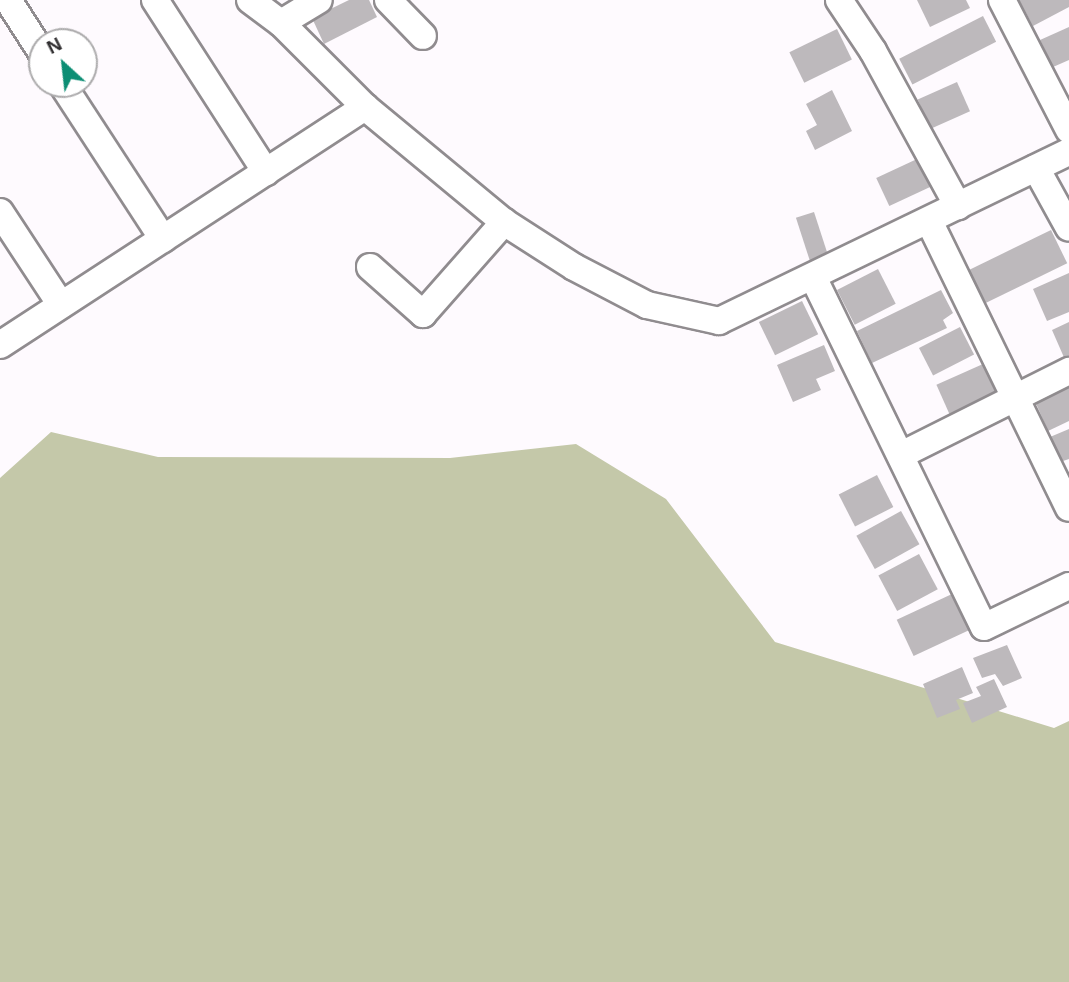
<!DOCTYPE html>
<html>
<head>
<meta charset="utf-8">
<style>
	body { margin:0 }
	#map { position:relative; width:1069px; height:982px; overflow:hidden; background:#fefafe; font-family:Arial,sans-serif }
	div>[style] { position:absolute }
	.forest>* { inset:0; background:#c4c8a9 }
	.building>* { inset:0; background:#bdb9bc; transform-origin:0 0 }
	.roads { filter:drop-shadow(2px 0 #908c8f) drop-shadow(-2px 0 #908c8f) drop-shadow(0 2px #908c8f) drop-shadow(0 -2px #908c8f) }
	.street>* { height:26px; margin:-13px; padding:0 13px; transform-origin:13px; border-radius:13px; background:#fff }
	span { translate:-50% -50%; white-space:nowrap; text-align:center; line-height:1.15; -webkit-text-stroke:6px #fff; paint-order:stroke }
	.north { position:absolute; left:28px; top:28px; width:70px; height:70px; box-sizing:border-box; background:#fff; border:2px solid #acabac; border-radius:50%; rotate:333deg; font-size:19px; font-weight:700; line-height:28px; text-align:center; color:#2f2d2f }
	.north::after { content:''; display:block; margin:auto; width:24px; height:32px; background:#0c8e74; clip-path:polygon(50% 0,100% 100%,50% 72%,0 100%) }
</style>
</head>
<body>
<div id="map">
	<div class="forest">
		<div style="clip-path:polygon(51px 432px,158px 457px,450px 458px,576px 444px,666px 499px,775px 642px,1054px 728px,1069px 721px,1069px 982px,0 982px,0 478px)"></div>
	</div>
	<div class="building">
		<div style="clip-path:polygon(349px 0,369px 0,377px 17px,324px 44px,312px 18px)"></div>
		<div style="clip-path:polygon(917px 0,966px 0,970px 8px,930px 27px)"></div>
		<div style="clip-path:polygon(1019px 0,1069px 0,1069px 7px,1033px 26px)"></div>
		<div style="left:983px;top:16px;width:29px;height:94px;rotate:63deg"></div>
		<div style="clip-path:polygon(1069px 27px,1069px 60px,1053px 67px,1040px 40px)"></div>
		<div style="left:837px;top:29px;width:34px;height:53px;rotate:64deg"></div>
		<div style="left:957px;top:82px;width:32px;height:43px;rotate:66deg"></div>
		<div style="clip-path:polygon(832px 90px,852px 131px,815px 150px,806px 131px,817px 125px,806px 104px)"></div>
		<div style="left:917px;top:159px;width:31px;height:45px;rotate:65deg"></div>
		<div style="left:814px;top:212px;width:47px;height:19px;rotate:72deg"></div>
		<div style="left:1051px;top:230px;width:37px;height:97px;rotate:64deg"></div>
		<div style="left:878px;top:269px;width:39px;height:46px;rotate:63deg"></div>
		<div style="clip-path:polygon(1069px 273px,1069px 312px,1047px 321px,1033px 289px)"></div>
		<div style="clip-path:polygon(941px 290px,953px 313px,943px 320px,947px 328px,872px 363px,857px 331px)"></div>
		<div style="left:802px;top:301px;width:37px;height:48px;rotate:64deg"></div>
		<div style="clip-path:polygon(1069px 322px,1069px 361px,1066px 362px,1052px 330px)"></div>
		<div style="left:960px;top:327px;width:31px;height:46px;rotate:63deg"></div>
		<div style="clip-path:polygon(824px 345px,835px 371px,816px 379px,821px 390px,793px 402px,777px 365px)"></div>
		<div style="left:983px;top:364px;width:35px;height:51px;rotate:66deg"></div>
		<div style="clip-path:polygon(1069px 384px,1069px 421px,1048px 431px,1034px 399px)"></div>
		<div style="clip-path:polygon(1069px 429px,1069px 459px,1060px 462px,1050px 437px)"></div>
		<div style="left:877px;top:475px;width:36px;height:43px;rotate:63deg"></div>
		<div style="left:901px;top:511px;width:38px;height:51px;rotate:61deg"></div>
		<div style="left:919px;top:554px;width:40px;height:46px;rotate:62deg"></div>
		<div style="left:952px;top:594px;width:40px;height:61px;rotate:65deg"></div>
		<div style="clip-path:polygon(1007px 645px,1022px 678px,1003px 686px,995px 674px,982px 678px,973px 658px)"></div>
		<div style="clip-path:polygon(962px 667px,973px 693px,956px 700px,960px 709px,937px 718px,923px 684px)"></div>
		<div style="clip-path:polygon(994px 679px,1007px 707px,972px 723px,963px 703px,981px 696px,976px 687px)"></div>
	</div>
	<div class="roads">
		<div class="street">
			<div style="left:8px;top:0;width:63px;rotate:57.3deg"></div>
			<div style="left:155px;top:0;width:205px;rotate:57.2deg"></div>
			<div style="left:250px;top:0;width:39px;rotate:37deg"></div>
			<div style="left:281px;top:23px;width:119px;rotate:45deg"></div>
			<div style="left:365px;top:107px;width:180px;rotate:39.6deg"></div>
			<div style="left:504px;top:222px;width:83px;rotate:32.7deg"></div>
			<div style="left:574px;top:267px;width:82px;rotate:27.5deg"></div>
			<div style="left:647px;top:305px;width:74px;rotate:12.5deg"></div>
			<div style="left:719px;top:321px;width:389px;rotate:-25.8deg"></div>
			<div style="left:388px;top:0;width:50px;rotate:45.8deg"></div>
			<div style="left:839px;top:0;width:61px;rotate:56.3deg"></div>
			<div style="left:873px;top:51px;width:177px;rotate:61.3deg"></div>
			<div style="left:1002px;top:0;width:146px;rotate:62.7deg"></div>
			<div style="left:281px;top:23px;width:44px;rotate:-31.2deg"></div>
			<div style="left:62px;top:84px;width:185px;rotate:56.9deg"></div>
			<div style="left:1036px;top:168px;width:68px;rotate:61.2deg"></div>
			<div style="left:0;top:212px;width:111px;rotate:56.7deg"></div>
			<div style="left:929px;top:221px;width:319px;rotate:64deg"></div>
			<div style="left:370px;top:267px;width:71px;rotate:41.6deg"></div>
			<div style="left:423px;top:314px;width:123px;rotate:-48.6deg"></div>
			<div style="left:814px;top:279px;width:387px;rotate:64deg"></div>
			<div style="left:984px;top:627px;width:94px;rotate:-25.8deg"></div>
			<div style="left:0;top:345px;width:436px;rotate:-33.1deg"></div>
			<div style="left:901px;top:455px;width:188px;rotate:-26.6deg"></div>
		</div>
	</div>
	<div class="north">N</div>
</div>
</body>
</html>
